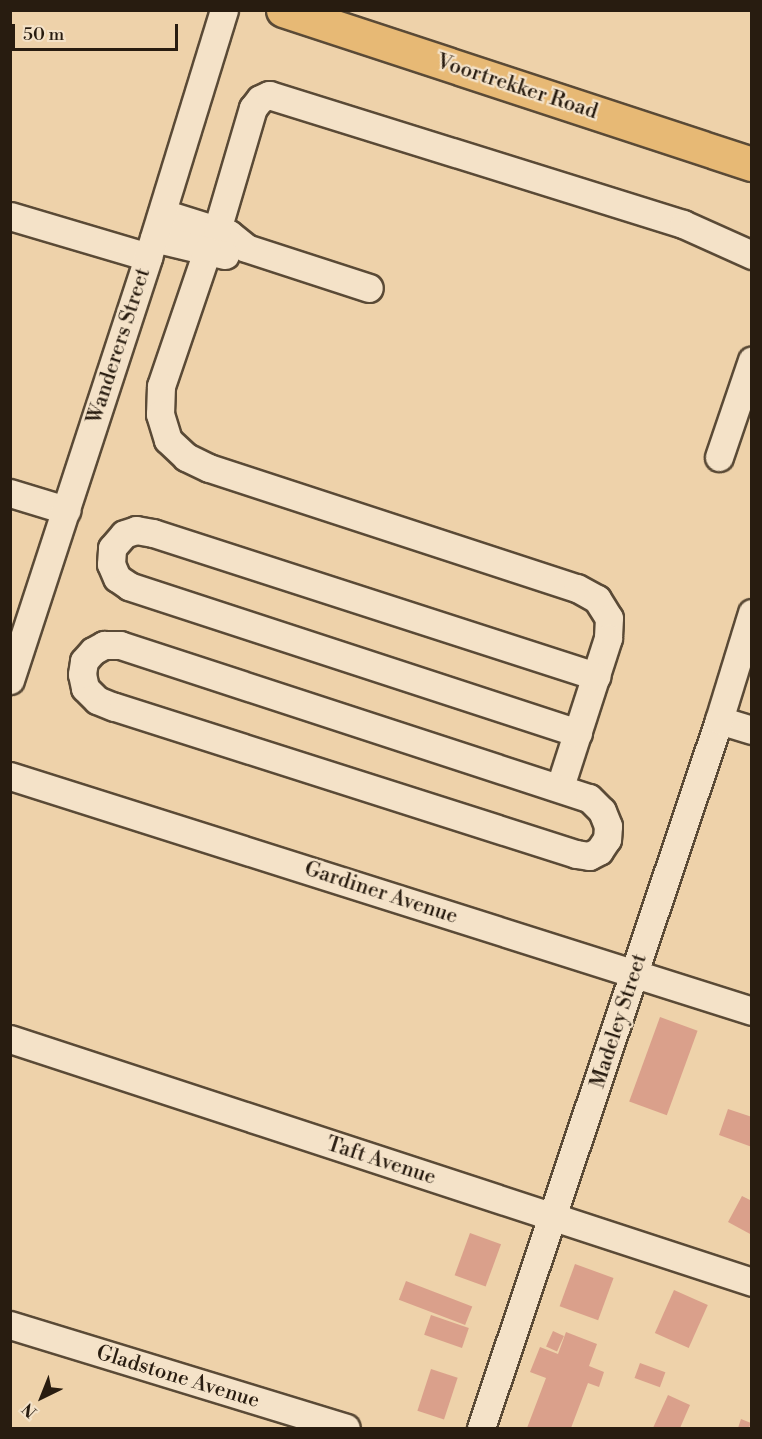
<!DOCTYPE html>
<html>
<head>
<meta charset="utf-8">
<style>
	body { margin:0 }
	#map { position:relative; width:762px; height:1439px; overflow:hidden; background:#eed2aa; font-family:"Libre Bodoni",serif }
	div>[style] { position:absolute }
	.building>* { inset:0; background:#daa08b; transform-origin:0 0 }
	.roads { filter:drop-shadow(2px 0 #5a4a36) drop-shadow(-2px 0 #5a4a36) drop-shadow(0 2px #5a4a36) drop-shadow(0 -2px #5a4a36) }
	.minor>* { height:27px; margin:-13.5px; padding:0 13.5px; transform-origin:13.5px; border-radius:13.5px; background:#f4e2c8 }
	.major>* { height:33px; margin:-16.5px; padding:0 16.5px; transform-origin:16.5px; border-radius:16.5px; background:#e7b975 }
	span { translate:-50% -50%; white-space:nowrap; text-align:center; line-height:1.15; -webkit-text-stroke:4.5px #f4e2c8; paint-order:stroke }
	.street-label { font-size:21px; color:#281c10 }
	.frame { position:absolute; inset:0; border:12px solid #281c10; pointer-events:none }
	.north { position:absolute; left:12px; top:1367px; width:60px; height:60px; -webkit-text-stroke:4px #f4e2c8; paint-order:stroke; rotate:223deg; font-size:16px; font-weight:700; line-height:24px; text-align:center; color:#281c10 }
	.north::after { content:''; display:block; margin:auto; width:21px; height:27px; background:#281c10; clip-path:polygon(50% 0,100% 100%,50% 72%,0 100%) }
	.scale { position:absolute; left:12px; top:24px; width:166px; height:27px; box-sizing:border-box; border:3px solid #281c10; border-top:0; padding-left:8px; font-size:18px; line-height:21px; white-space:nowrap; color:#281c10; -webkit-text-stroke:4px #f4e2c8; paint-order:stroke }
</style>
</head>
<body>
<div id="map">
	<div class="building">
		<div style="left:660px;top:1017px;width:40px;height:90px;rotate:20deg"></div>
		<div style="clip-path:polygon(728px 1109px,752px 1117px,752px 1147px,719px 1135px)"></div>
		<div style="clip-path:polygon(742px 1196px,752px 1201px,752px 1235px,728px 1222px)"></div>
		<div style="left:470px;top:1233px;width:33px;height:45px;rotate:20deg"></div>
		<div style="left:575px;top:1264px;width:41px;height:45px;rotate:20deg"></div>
		<div style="left:406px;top:1281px;width:71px;height:20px;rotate:21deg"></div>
		<div style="left:674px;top:1290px;width:37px;height:47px;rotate:24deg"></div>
		<div style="left:431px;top:1315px;width:40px;height:21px;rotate:19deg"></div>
		<div style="left:553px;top:1331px;width:12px;height:17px;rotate:24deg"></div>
		<div style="clip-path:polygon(566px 1332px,597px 1344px,589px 1366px,604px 1372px,599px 1387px,588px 1383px,571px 1428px,527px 1428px,546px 1378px,530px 1372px,540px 1347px,558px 1354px)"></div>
		<div style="left:640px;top:1363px;width:27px;height:16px;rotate:20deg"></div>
		<div style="left:431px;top:1369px;width:28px;height:44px;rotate:18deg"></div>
		<div style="clip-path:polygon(668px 1395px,690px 1405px,680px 1428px,653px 1428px)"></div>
		<div style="clip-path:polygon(741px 1419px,751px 1423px,749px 1428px,738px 1428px)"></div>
	</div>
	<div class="roads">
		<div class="minor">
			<div style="left:162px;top:213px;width:70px;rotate:17.4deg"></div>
			<div style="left:229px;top:234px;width:22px;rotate:39deg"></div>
			<div style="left:246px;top:248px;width:129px;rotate:18deg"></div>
			<div style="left:10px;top:216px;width:144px;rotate:16.5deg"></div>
			<div style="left:217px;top:230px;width:127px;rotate:-73.6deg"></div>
			<div style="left:253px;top:108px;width:11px;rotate:-52deg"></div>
			<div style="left:260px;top:99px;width:10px;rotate:-24deg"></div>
			<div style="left:269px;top:95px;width:434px;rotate:17.3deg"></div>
			<div style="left:683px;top:224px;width:76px;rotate:24.2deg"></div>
			<div style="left:154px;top:238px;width:73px;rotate:13.5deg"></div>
			<div style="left:207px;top:251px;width:143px;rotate:108.8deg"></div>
			<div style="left:161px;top:386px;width:28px;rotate:92deg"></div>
			<div style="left:160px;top:414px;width:27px;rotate:73deg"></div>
			<div style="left:168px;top:440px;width:25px;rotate:43deg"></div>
			<div style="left:186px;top:457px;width:25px;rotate:26deg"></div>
			<div style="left:209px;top:468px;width:387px;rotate:18.1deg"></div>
			<div style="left:577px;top:588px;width:23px;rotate:29deg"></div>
			<div style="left:597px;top:599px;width:22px;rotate:58deg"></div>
			<div style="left:609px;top:618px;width:20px;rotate:93deg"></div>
			<div style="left:608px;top:638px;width:157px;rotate:107.9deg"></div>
			<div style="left:719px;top:457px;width:102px;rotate:-71.2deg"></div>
			<div style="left:10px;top:493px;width:59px;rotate:16.9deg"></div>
			<div style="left:104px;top:645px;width:16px"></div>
			<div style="left:120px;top:645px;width:493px;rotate:18.1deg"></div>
			<div style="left:589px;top:798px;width:18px;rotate:45deg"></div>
			<div style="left:602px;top:811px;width:16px;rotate:68deg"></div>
			<div style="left:608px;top:826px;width:13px;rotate:94deg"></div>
			<div style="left:607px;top:839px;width:14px;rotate:124deg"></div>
			<div style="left:599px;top:851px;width:11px;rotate:153deg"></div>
			<div style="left:589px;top:856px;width:13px;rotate:-171deg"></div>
			<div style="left:576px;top:854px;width:485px;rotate:-162.3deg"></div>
			<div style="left:114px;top:707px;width:18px;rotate:-158deg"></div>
			<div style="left:97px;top:700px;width:17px;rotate:-135deg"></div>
			<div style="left:85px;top:688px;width:14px;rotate:-102deg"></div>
			<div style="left:82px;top:674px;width:13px;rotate:-81deg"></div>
			<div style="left:84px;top:661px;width:13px;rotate:-48deg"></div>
			<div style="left:93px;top:651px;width:13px;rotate:-29deg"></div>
			<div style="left:10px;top:680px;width:445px;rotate:-71.9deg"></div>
			<div style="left:148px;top:257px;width:258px;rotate:-72.9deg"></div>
			<div style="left:719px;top:720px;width:34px;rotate:17deg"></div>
			<div style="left:578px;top:733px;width:472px;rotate:-161.9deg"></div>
			<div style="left:129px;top:586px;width:14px;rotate:-146deg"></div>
			<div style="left:117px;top:578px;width:15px;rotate:-113deg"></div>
			<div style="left:111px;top:564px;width:16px;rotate:-86deg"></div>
			<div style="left:112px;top:548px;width:18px;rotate:-49deg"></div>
			<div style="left:124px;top:534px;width:13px;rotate:-18deg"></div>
			<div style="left:136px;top:530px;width:17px;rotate:10deg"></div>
			<div style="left:153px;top:533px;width:466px;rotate:17.9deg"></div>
			<div style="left:10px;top:776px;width:778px;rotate:17.57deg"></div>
			<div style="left:10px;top:1039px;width:781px;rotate:18.13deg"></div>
			<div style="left:10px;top:1325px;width:351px;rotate:17deg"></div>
			<div style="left:481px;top:1428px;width:747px;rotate:-71.42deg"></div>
			<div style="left:719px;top:720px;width:112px;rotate:-72.9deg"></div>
		</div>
		<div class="major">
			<div style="left:283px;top:10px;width:494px;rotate:18.2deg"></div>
		</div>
	</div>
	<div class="street-label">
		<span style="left:517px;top:87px;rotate:18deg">Voortrekker Road</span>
		<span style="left:119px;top:346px;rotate:-72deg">Wanderers Street</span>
		<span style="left:381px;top:893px;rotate:18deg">Gardiner Avenue</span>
		<span style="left:619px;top:1021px;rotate:-72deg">Madeley Street</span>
		<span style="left:381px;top:1161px;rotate:18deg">Taft Avenue</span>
		<span style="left:178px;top:1377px;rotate:17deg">Gladstone Avenue</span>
	</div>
	<div class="frame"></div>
	<div class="north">N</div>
	<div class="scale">50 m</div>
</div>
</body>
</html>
